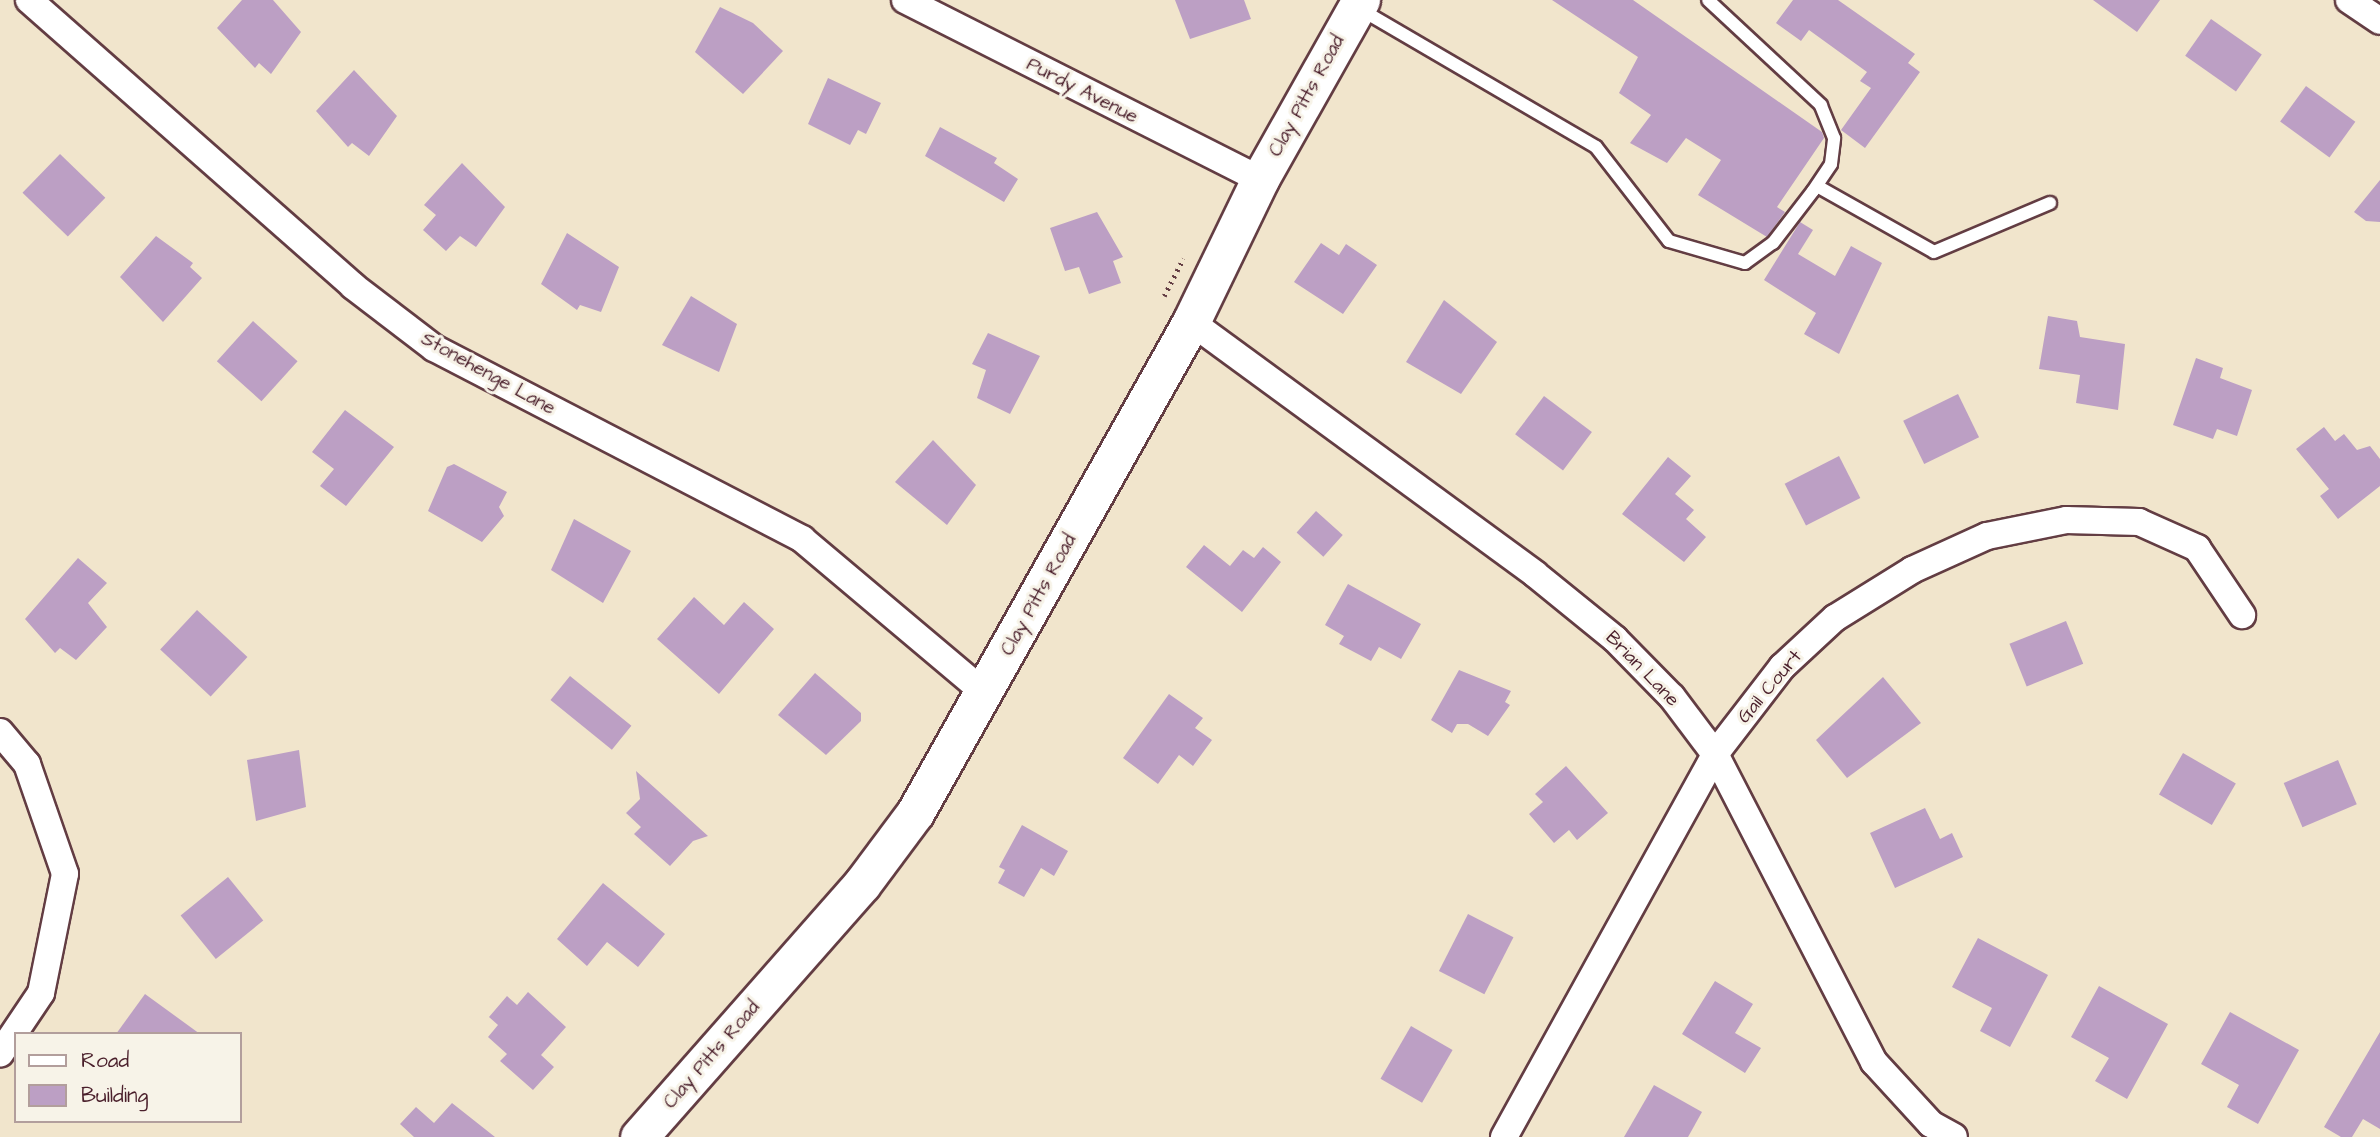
<!DOCTYPE html>
<html>
<head>
<meta charset="utf-8">
<style>
	body { margin:0 }
	#map { position:relative; width:2380px; height:1137px; overflow:hidden; background:#f1e5cc; font-family:"Architects Daughter",sans-serif }
	div>[style] { position:absolute }
	.building>* { inset:0; background:#bc9fc4; transform-origin:0 0 }
	.path>* { height:4.5px; margin-top:-2.25px; transform-origin:0; background:repeating-linear-gradient(90deg,#633d43 0 2px,transparent 0 7px) }
	.roads { filter:drop-shadow(2px 0 #633d43) drop-shadow(-2px 0 #633d43) drop-shadow(0 2px #633d43) drop-shadow(0 -2px #633d43) }
	.lane>* { height:12px; margin:-6px; padding:0 6px; transform-origin:6px; border-radius:6px; background:#fff }
	.street>* { height:26px; margin:-13px; padding:0 13px; transform-origin:13px; border-radius:13px; background:#fff }
	.secondary>* { height:37px; margin:-18.5px; padding:0 18.5px; transform-origin:18.5px; border-radius:18.5px; background:#fff }
	span { translate:-50% -50%; white-space:nowrap; text-align:center; line-height:1.15; -webkit-text-stroke:6px #f7f3e8; paint-order:stroke }
	.street-label { font-size:19px; color:#4a1f2b }
	.legend { position:absolute; left:14px; top:1032px; width:228px; height:91px; box-sizing:border-box; background:#f7f3e8; border:2px solid #b29e9c; margin:0; padding:9px 12px; list-style:none; font-size:21px; color:#4a1f2b }
	.legend li { display:flex; align-items:center; gap:14px; height:35px }
	.legend b { width:35px; border:2px solid #b29e9c }
</style>
</head>
<body>
<div id="map">
	<div class="building">
		<div style="clip-path:polygon(242px 0,273px 0,301px 32px,271px 74px,259px 63px,255px 68px,217px 28px)"></div>
		<div style="clip-path:polygon(1175px 0,1244px 0,1251px 19px,1190px 39px)"></div>
		<div style="clip-path:polygon(1552px 0,1633px 0,1822px 132px,1824px 138px,1777px 207px,1785px 212px,1767px 237px,1698px 195px,1721px 160px,1686px 138px,1667px 163px,1630px 143px,1651px 115px,1619px 93px,1638px 57px)"></div>
		<div style="clip-path:polygon(1793px 0,1838px 0,1915px 54px,1908px 63px,1920px 72px,1865px 148px,1841px 130px,1871px 88px,1860px 81px,1867px 72px,1809px 30px,1801px 41px,1776px 23px)"></div>
		<div style="clip-path:polygon(2093px 0,2160px 0,2137px 32px)"></div>
		<div style="clip-path:polygon(720px 7px,753px 23px,783px 51px,743px 94px,695px 52px)"></div>
		<div style="left:2211px;top:19px;width:62px;height:45px;rotate:35deg"></div>
		<div style="clip-path:polygon(354px 70px,397px 116px,369px 156px,352px 143px,348px 147px,316px 111px)"></div>
		<div style="clip-path:polygon(828px 78px,881px 103px,866px 134px,858px 130px,850px 145px,808px 124px)"></div>
		<div style="left:2306px;top:86px;width:61px;height:44px;rotate:36deg"></div>
		<div style="clip-path:polygon(940px 127px,997px 158px,994px 163px,1018px 179px,1004px 202px,925px 156px)"></div>
		<div style="left:60px;top:154px;width:63px;height:54px;rotate:44deg"></div>
		<div style="clip-path:polygon(462px 163px,505px 207px,476px 247px,460px 236px,446px 251px,423px 230px,436px 215px,424px 205px)"></div>
		<div style="clip-path:polygon(2380px 180px,2380px 222px,2366px 221px,2354px 212px)"></div>
		<div style="clip-path:polygon(1097px 212px,1123px 257px,1113px 261px,1121px 283px,1089px 294px,1079px 267px,1065px 271px,1050px 228px)"></div>
		<div style="clip-path:polygon(1800px 222px,1813px 230px,1798px 254px,1835px 276px,1851px 246px,1882px 263px,1839px 354px,1804px 334px,1816px 313px,1764px 280px)"></div>
		<div style="clip-path:polygon(567px 233px,619px 267px,601px 312px,580px 305px,577px 310px,541px 284px)"></div>
		<div style="clip-path:polygon(156px 236px,193px 263px,190px 267px,202px 278px,163px 322px,120px 277px)"></div>
		<div style="clip-path:polygon(1321px 243px,1339px 255px,1346px 244px,1377px 265px,1343px 314px,1294px 282px)"></div>
		<div style="clip-path:polygon(691px 296px,737px 324px,719px 372px,662px 345px)"></div>
		<div style="clip-path:polygon(1444px 300px,1497px 342px,1461px 394px,1406px 362px)"></div>
		<div style="clip-path:polygon(2048px 316px,2077px 321px,2080px 337px,2125px 344px,2118px 410px,2076px 403px,2080px 375px,2039px 369px)"></div>
		<div style="left:253px;top:321px;width:60px;height:54px;rotate:42deg"></div>
		<div style="clip-path:polygon(988px 333px,1040px 356px,1010px 414px,977px 398px,986px 370px,972px 364px)"></div>
		<div style="clip-path:polygon(2196px 358px,2223px 368px,2220px 378px,2252px 390px,2237px 436px,2217px 429px,2213px 439px,2173px 425px)"></div>
		<div style="left:1958px;top:394px;width:48px;height:61px;rotate:64deg"></div>
		<div style="left:1544px;top:396px;width:60px;height:48px;rotate:37deg"></div>
		<div style="clip-path:polygon(345px 410px,394px 447px,346px 506px,320px 486px,334px 469px,312px 452px)"></div>
		<div style="clip-path:polygon(2324px 427px,2335px 441px,2344px 434px,2357px 450px,2370px 446px,2380px 459px,2380px 486px,2338px 519px,2320px 496px,2329px 489px,2296px 449px)"></div>
		<div style="clip-path:polygon(933px 440px,976px 485px,947px 525px,895px 482px)"></div>
		<div style="left:1839px;top:456px;width:47px;height:61px;rotate:63deg"></div>
		<div style="clip-path:polygon(1668px 457px,1691px 476px,1675px 494px,1694px 510px,1686px 519px,1706px 537px,1684px 562px,1622px 514px)"></div>
		<div style="clip-path:polygon(454px 464px,507px 492px,499px 507px,504px 516px,482px 542px,428px 511px,447px 467px)"></div>
		<div style="left:1316px;top:511px;width:36px;height:29px;rotate:42deg"></div>
		<div style="clip-path:polygon(574px 519px,631px 551px,603px 603px,551px 570px)"></div>
		<div style="clip-path:polygon(1204px 545px,1230px 566px,1243px 550px,1254px 558px,1263px 547px,1281px 562px,1242px 612px,1186px 567px)"></div>
		<div style="clip-path:polygon(78px 558px,107px 583px,88px 603px,107px 627px,76px 660px,60px 648px,55px 653px,25px 619px)"></div>
		<div style="clip-path:polygon(1348px 584px,1421px 624px,1401px 659px,1379px 647px,1371px 661px,1339px 644px,1344px 636px,1325px 625px)"></div>
		<div style="clip-path:polygon(694px 597px,724px 625px,744px 602px,774px 629px,719px 694px,657px 639px)"></div>
		<div style="left:197px;top:610px;width:69px;height:54px;rotate:43deg"></div>
		<div style="left:2066px;top:621px;width:46px;height:61px;rotate:68deg"></div>
		<div style="clip-path:polygon(1459px 670px,1511px 691px,1505px 702px,1510px 705px,1488px 736px,1468px 724px,1457px 724px,1452px 733px,1431px 720px)"></div>
		<div style="clip-path:polygon(815px 673px,861px 713px,861px 721px,826px 755px,778px 715px)"></div>
		<div style="left:570px;top:676px;width:79px;height:31px;rotate:39deg"></div>
		<div style="clip-path:polygon(1883px 677px,1921px 723px,1847px 778px,1816px 740px)"></div>
		<div style="clip-path:polygon(1169px 694px,1203px 718px,1195px 728px,1212px 740px,1193px 766px,1179px 755px,1158px 784px,1123px 758px)"></div>
		<div style="clip-path:polygon(299px 750px,306px 807px,256px 821px,247px 760px)"></div>
		<div style="left:2183px;top:753px;width:61px;height:48px;rotate:30deg"></div>
		<div style="left:2338px;top:760px;width:48px;height:59px;rotate:67deg"></div>
		<div style="clip-path:polygon(1566px 766px,1608px 813px,1577px 840px,1569px 830px,1554px 843px,1529px 814px,1543px 802px,1535px 794px)"></div>
		<div style="clip-path:polygon(636px 771px,708px 836px,693px 841px,670px 866px,634px 834px,641px 827px,626px 813px,640px 799px)"></div>
		<div style="clip-path:polygon(1925px 808px,1940px 839px,1952px 833px,1963px 857px,1895px 888px,1870px 833px)"></div>
		<div style="clip-path:polygon(1022px 825px,1068px 851px,1054px 876px,1041px 868px,1024px 897px,998px 883px,1005px 870px,999px 867px)"></div>
		<div style="left:228px;top:877px;width:56px;height:61px;rotate:51deg"></div>
		<div style="clip-path:polygon(603px 883px,665px 934px,638px 967px,607px 942px,587px 966px,557px 939px)"></div>
		<div style="left:1468px;top:914px;width:51px;height:64px;rotate:27deg"></div>
		<div style="clip-path:polygon(1978px 938px,2048px 975px,2010px 1047px,1980px 1031px,1992px 1008px,1952px 987px)"></div>
		<div style="clip-path:polygon(1715px 981px,1753px 1004px,1735px 1033px,1761px 1048px,1745px 1073px,1682px 1034px)"></div>
		<div style="clip-path:polygon(2099px 986px,2168px 1024px,2127px 1099px,2095px 1081px,2109px 1058px,2071px 1037px)"></div>
		<div style="clip-path:polygon(528px 992px,566px 1027px,541px 1055px,554px 1067px,533px 1090px,500px 1061px,507px 1054px,488px 1037px,498px 1025px,489px 1017px,507px 996px,517px 1005px)"></div>
		<div style="clip-path:polygon(145px 994px,200px 1034px,116px 1034px)"></div>
		<div style="clip-path:polygon(2230px 1012px,2299px 1050px,2258px 1124px,2227px 1107px,2239px 1085px,2201px 1064px)"></div>
		<div style="left:1411px;top:1026px;width:48px;height:61px;rotate:30deg"></div>
		<div style="clip-path:polygon(2380px 1032px,2380px 1129px,2363px 1119px,2352px 1137px,2341px 1137px,2324px 1127px)"></div>
		<div style="clip-path:polygon(1654px 1085px,1702px 1112px,1688px 1137px,1624px 1137px)"></div>
		<div style="clip-path:polygon(452px 1103px,495px 1137px,414px 1137px,400px 1124px,416px 1107px,434px 1123px)"></div>
	</div>
	<div class="path">
		<div style="left:1164px;top:296px;width:42px;rotate:-62.8deg"></div>
	</div>
	<div class="roads">
		<div class="lane">
			<div style="left:1360px;top:9px;width:273px;rotate:30.3deg"></div>
			<div style="left:1596px;top:147px;width:119px;rotate:52.2deg"></div>
			<div style="left:1669px;top:241px;width:79px;rotate:16.1deg"></div>
			<div style="left:1745px;top:263px;width:34px;rotate:-36deg"></div>
			<div style="left:1773px;top:243px;width:66px;rotate:-52.4deg"></div>
			<div style="left:1813px;top:191px;width:32px;rotate:-56deg"></div>
			<div style="left:1831px;top:164px;width:26px;rotate:-83deg"></div>
			<div style="left:1834px;top:138px;width:35px;rotate:-112deg"></div>
			<div style="left:1821px;top:105px;width:154px;rotate:-137.1deg"></div>
			<div style="left:1817px;top:186px;width:134px;rotate:29.4deg"></div>
			<div style="left:1934px;top:252px;width:126px;rotate:-22.9deg"></div>
		</div>
		<div class="street">
			<div style="left:29px;top:0;width:432px;rotate:41.4deg"></div>
			<div style="left:353px;top:286px;width:102px;rotate:37.4deg"></div>
			<div style="left:434px;top:348px;width:415px;rotate:27.4deg"></div>
			<div style="left:802px;top:539px;width:239px;rotate:40.1deg"></div>
			<div style="left:905px;top:0;width:398px;rotate:26.8deg"></div>
			<div style="left:2349px;top:0;width:37px;rotate:34deg"></div>
			<div style="left:1191px;top:322px;width:426px;rotate:36.2deg"></div>
			<div style="left:1535px;top:574px;width:103px;rotate:39.1deg"></div>
			<div style="left:1615px;top:639px;width:81px;rotate:45.5deg"></div>
			<div style="left:1672px;top:697px;width:71px;rotate:53deg"></div>
			<div style="left:1715px;top:754px;width:347px;rotate:62.7deg"></div>
			<div style="left:1874px;top:1062px;width:84px;rotate:47.4deg"></div>
			<div style="left:1931px;top:1124px;width:26px;rotate:29deg"></div>
			<div style="left:0;top:732px;width:42px;rotate:49.8deg"></div>
			<div style="left:27px;top:764px;width:116px;rotate:70.9deg"></div>
			<div style="left:65px;top:874px;width:121px;rotate:101.4deg"></div>
			<div style="left:41px;top:993px;width:73px;rotate:123.9deg"></div>
			<div style="left:1504px;top:1137px;width:437px;rotate:-61.1deg"></div>
			<div style="left:1715px;top:754px;width:110px;rotate:-52.4deg"></div>
			<div style="left:1782px;top:667px;width:72px;rotate:-42.8deg"></div>
			<div style="left:1835px;top:618px;width:91px;rotate:-31.9deg"></div>
			<div style="left:1912px;top:570px;width:82px;rotate:-24.4deg"></div>
			<div style="left:1987px;top:536px;width:81px;rotate:-11.4deg"></div>
			<div style="left:2066px;top:520px;width:73px;rotate:1.6deg"></div>
			<div style="left:2139px;top:522px;width:64px;rotate:24.1deg"></div>
			<div style="left:2197px;top:548px;width:81px;rotate:56.1deg"></div>
		</div>
		<div class="secondary">
			<div style="left:639px;top:1137px;width:337px;rotate:-48.6deg"></div>
			<div style="left:862px;top:884px;width:89px;rotate:-53.3deg"></div>
			<div style="left:915px;top:813px;width:563px;rotate:-60.66deg"></div>
			<div style="left:1191px;top:322px;width:159px;rotate:-64.2deg"></div>
			<div style="left:1260px;top:179px;width:206px;rotate:-60.6deg"></div>
		</div>
	</div>
	<div class="street-label">
		<span style="left:1082px;top:91px;rotate:27deg">Purdy Avenue</span>
		<span style="left:1307px;top:96px;rotate:-61deg">Clay Pitts Road</span>
		<span style="left:488px;top:374px;rotate:29deg">Stonehenge Lane</span>
		<span style="left:1039px;top:595px;rotate:-61deg">Clay Pitts Road</span>
		<span style="left:1642px;top:669px;rotate:46deg">Brian Lane</span>
		<span style="left:1770px;top:687px;rotate:-50deg">Gail Court</span>
		<span style="left:712px;top:1055px;rotate:-49deg">Clay Pitts Road</span>
	</div>
	<ul class="legend">
	<li><b style="height:9px;background:#fff"></b>Road</li>
	<li><b style="height:19px;background:#bc9fc4"></b>Building</li>
	</ul>
</div>
</body>
</html>
